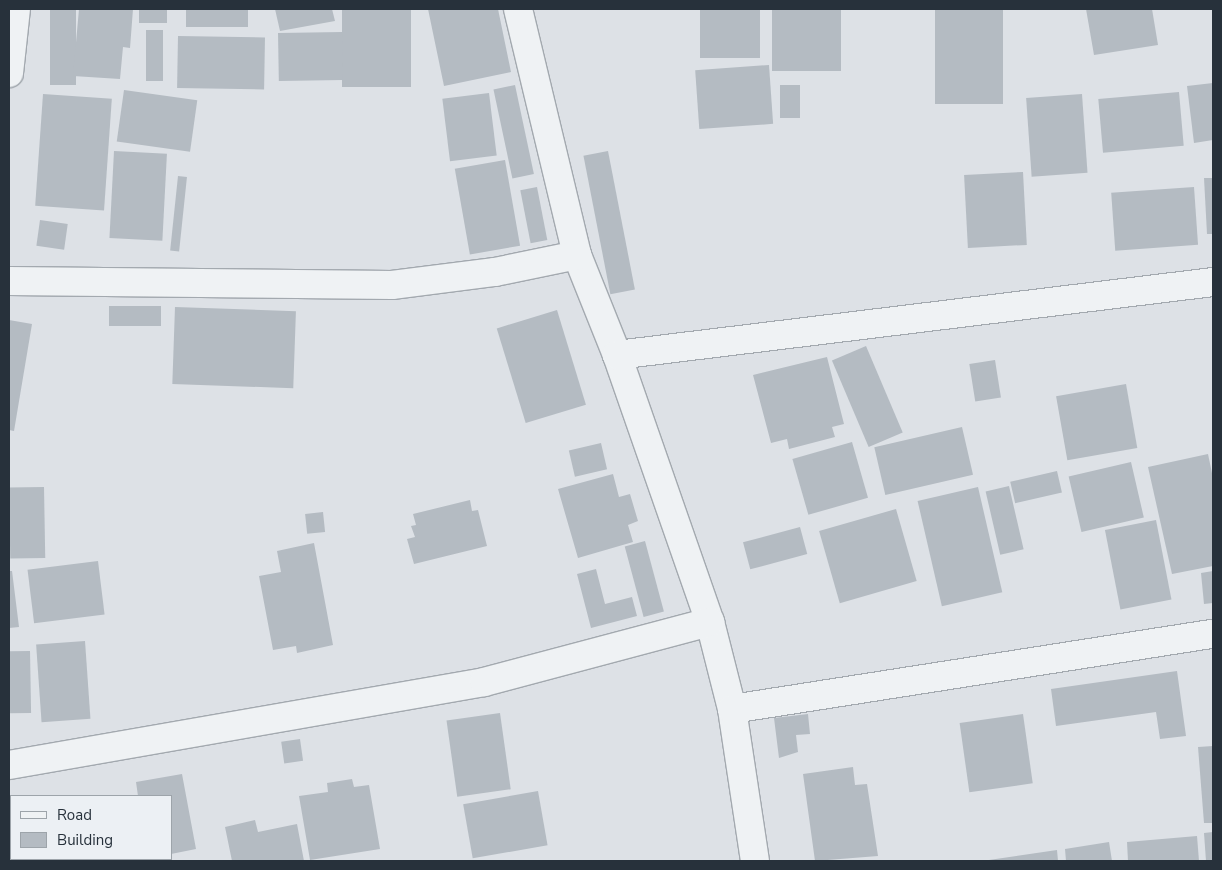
<!DOCTYPE html>
<html>
<head>
<meta charset="utf-8">
<style>
	body { margin:0 }
	#map { position:relative; width:1222px; height:870px; overflow:hidden; background:#dde1e6; font-family:"Nunito Sans",sans-serif }
	div>[style] { position:absolute }
	.building>* { inset:0; background:#b4bbc2; transform-origin:0 0 }
	.roads { filter:drop-shadow(1px 0 #a3a9af) drop-shadow(-1px 0 #a3a9af) drop-shadow(0 1px #a3a9af) drop-shadow(0 -1px #a3a9af) }
	.minor>* { height:28px; margin:-14px; padding:0 14px; transform-origin:14px; border-radius:14px; background:#eff2f4 }
	span { translate:-50% -50%; white-space:nowrap; text-align:center; line-height:1.15; -webkit-text-stroke:4px #ecf0f4; paint-order:stroke }
	.frame { position:absolute; inset:0; border:10px solid #27313b; pointer-events:none }
	.legend { position:absolute; left:10px; top:795px; width:162px; height:65px; box-sizing:border-box; background:#ecf0f4; border:1px solid #9da4aa; margin:0; padding:6px 9px; list-style:none; font-size:15px; color:#27313b }
	.legend li { display:flex; align-items:center; gap:10px; height:25px }
	.legend b { width:25px; border:1px solid #9da4aa }
</style>
</head>
<body>
<div id="map">
	<div class="building">
		<div style="left:50px;top:9px;width:26px;height:76px"></div>
		<div style="clip-path:polygon(79px 9px,133px 9px,130px 48px,123px 47px,120px 79px,73px 76px)"></div>
		<div style="left:139px;top:9px;width:28px;height:14px"></div>
		<div style="left:186px;top:9px;width:62px;height:18px"></div>
		<div style="clip-path:polygon(275px 9px,332px 9px,335px 21px,280px 31px)"></div>
		<div style="left:342px;top:9px;width:69px;height:78px"></div>
		<div style="clip-path:polygon(428px 9px,498px 9px,511px 72px,444px 86px)"></div>
		<div style="left:700px;top:9px;width:60px;height:49px"></div>
		<div style="left:772px;top:9px;width:69px;height:62px"></div>
		<div style="left:935px;top:9px;width:68px;height:95px"></div>
		<div style="clip-path:polygon(1086px 9px,1152px 9px,1158px 45px,1094px 55px)"></div>
		<div style="left:146px;top:30px;width:17px;height:51px"></div>
		<div style="left:342px;top:32px;width:48px;height:64px;rotate:89deg"></div>
		<div style="left:178px;top:36px;width:87px;height:52px;rotate:1deg"></div>
		<div style="left:769px;top:65px;width:59px;height:74px;rotate:86deg"></div>
		<div style="clip-path:polygon(1213px 83px,1213px 140px,1194px 143px,1187px 86px)"></div>
		<div style="left:515px;top:85px;width:91px;height:22px;rotate:78deg"></div>
		<div style="left:800px;top:85px;width:33px;height:20px;rotate:90deg"></div>
		<div style="left:124px;top:90px;width:74px;height:52px;rotate:8deg"></div>
		<div style="left:1179px;top:92px;width:54px;height:81px;rotate:85deg"></div>
		<div style="left:489px;top:93px;width:63px;height:47px;rotate:83deg"></div>
		<div style="left:43px;top:94px;width:69px;height:112px;rotate:4deg"></div>
		<div style="left:1082px;top:94px;width:79px;height:56px;rotate:86deg"></div>
		<div style="left:114px;top:151px;width:53px;height:87px;rotate:3deg"></div>
		<div style="left:608px;top:151px;width:141px;height:25px;rotate:79deg"></div>
		<div style="left:505px;top:160px;width:87px;height:51px;rotate:80deg"></div>
		<div style="left:1023px;top:172px;width:73px;height:59px;rotate:87deg"></div>
		<div style="left:178px;top:176px;width:9px;height:75px;rotate:6deg"></div>
		<div style="clip-path:polygon(1204px 178px,1213px 178px,1213px 234px,1207px 234px)"></div>
		<div style="left:537px;top:187px;width:54px;height:17px;rotate:79deg"></div>
		<div style="left:1194px;top:187px;width:58px;height:83px;rotate:86deg"></div>
		<div style="left:40px;top:220px;width:28px;height:26px;rotate:8deg"></div>
		<div style="left:161px;top:306px;width:20px;height:52px;rotate:90deg"></div>
		<div style="left:175px;top:307px;width:121px;height:77px;rotate:2deg"></div>
		<div style="left:557px;top:310px;width:99px;height:63px;rotate:73deg"></div>
		<div style="clip-path:polygon(9px 320px,32px 324px,14px 431px,9px 430px)"></div>
		<div style="left:866px;top:346px;width:94px;height:37px;rotate:67deg"></div>
		<div style="clip-path:polygon(827px 357px,844px 424px,832px 427px,835px 437px,789px 449px,787px 439px,771px 443px,753px 375px)"></div>
		<div style="left:995px;top:360px;width:38px;height:26px;rotate:81deg"></div>
		<div style="left:1126px;top:384px;width:65px;height:71px;rotate:80deg"></div>
		<div style="left:962px;top:427px;width:49px;height:90px;rotate:77deg"></div>
		<div style="left:852px;top:442px;width:58px;height:62px;rotate:74deg"></div>
		<div style="left:601px;top:443px;width:27px;height:33px;rotate:77deg"></div>
		<div style="clip-path:polygon(1208px 454px,1213px 478px,1213px 566px,1172px 574px,1148px 467px)"></div>
		<div style="left:1131px;top:462px;width:57px;height:64px;rotate:77deg"></div>
		<div style="left:1057px;top:471px;width:22px;height:48px;rotate:77deg"></div>
		<div style="clip-path:polygon(613px 474px,619px 497px,630px 494px,638px 521px,628px 525px,633px 542px,578px 558px,558px 489px)"></div>
		<div style="left:1009px;top:486px;width:65px;height:24px;rotate:77deg"></div>
		<div style="left:44px;top:487px;width:71px;height:35px;rotate:89deg"></div>
		<div style="left:978px;top:487px;width:108px;height:62px;rotate:77deg"></div>
		<div style="clip-path:polygon(470px 500px,472px 511px,478px 510px,487px 546px,414px 564px,407px 539px,415px 537px,411px 526px,416px 525px,413px 514px)"></div>
		<div style="left:896px;top:509px;width:75px;height:80px;rotate:74deg"></div>
		<div style="left:323px;top:512px;width:20px;height:18px;rotate:84deg"></div>
		<div style="left:1156px;top:520px;width:81px;height:52px;rotate:79deg"></div>
		<div style="left:800px;top:527px;width:28px;height:59px;rotate:75deg"></div>
		<div style="left:645px;top:541px;width:73px;height:21px;rotate:75deg"></div>
		<div style="clip-path:polygon(314px 543px,333px 645px,297px 653px,296px 646px,273px 650px,259px 576px,281px 572px,277px 551px)"></div>
		<div style="left:98px;top:561px;width:54px;height:71px;rotate:83deg"></div>
		<div style="clip-path:polygon(596px 569px,605px 604px,632px 597px,637px 616px,591px 628px,577px 574px)"></div>
		<div style="clip-path:polygon(9px 571px,12px 571px,19px 627px,9px 628px)"></div>
		<div style="clip-path:polygon(1213px 571px,1213px 603px,1204px 604px,1201px 573px)"></div>
		<div style="left:85px;top:641px;width:78px;height:49px;rotate:86deg"></div>
		<div style="left:30px;top:651px;width:62px;height:21px;rotate:89deg"></div>
		<div style="clip-path:polygon(1177px 671px,1186px 736px,1160px 739px,1156px 712px,1056px 726px,1051px 689px)"></div>
		<div style="left:500px;top:713px;width:77px;height:54px;rotate:82deg"></div>
		<div style="clip-path:polygon(808px 714px,810px 734px,796px 735px,798px 752px,779px 758px,774px 718px)"></div>
		<div style="left:1023px;top:714px;width:70px;height:64px;rotate:82deg"></div>
		<div style="left:300px;top:739px;width:22px;height:19px;rotate:82deg"></div>
		<div style="clip-path:polygon(1213px 746px,1213px 823px,1204px 823px,1198px 747px)"></div>
		<div style="clip-path:polygon(853px 767px,855px 785px,867px 784px,878px 856px,815px 861px,803px 774px)"></div>
		<div style="clip-path:polygon(182px 774px,196px 849px,171px 854px,171px 796px,138px 796px,136px 782px)"></div>
		<div style="clip-path:polygon(352px 779px,354px 787px,369px 785px,380px 849px,310px 860px,299px 796px,328px 792px,327px 783px)"></div>
		<div style="left:538px;top:791px;width:55px;height:76px;rotate:80deg"></div>
		<div style="clip-path:polygon(9px 818px,11px 818px,11px 859px,59px 861px,9px 861px)"></div>
		<div style="clip-path:polygon(255px 820px,258px 832px,297px 824px,304px 861px,232px 861px,225px 827px)"></div>
		<div style="clip-path:polygon(1213px 832px,1213px 861px,1206px 861px,1204px 833px)"></div>
		<div style="clip-path:polygon(1197px 836px,1199px 861px,1128px 861px,1127px 842px)"></div>
		<div style="clip-path:polygon(1109px 842px,1112px 861px,1066px 861px,1065px 849px)"></div>
		<div style="clip-path:polygon(1057px 850px,1058px 861px,989px 861px,989px 860px)"></div>
		<div style="left:68px;top:859px;width:59px;height:2px"></div>
	</div>
	<div class="roads">
		<div class="minor">
			<div style="left:518px;top:9px;width:253px;rotate:76.5deg"></div>
			<div style="left:577px;top:255px;width:108px;rotate:68.2deg"></div>
			<div style="left:617px;top:355px;width:283px;rotate:70.8deg"></div>
			<div style="left:710px;top:622px;width:90px;rotate:75.8deg"></div>
			<div style="left:732px;top:709px;width:154px;rotate:81.4deg"></div>
			<div style="left:9px;top:73px;width:64px;rotate:-83.8deg"></div>
			<div style="left:9px;top:281px;width:383px;rotate:0.6deg"></div>
			<div style="left:392px;top:285px;width:104px;rotate:-7.2deg"></div>
			<div style="left:495px;top:272px;width:84px;rotate:-11.7deg"></div>
			<div style="left:617px;top:355px;width:600px;rotate:-6.98deg"></div>
			<div style="left:732px;top:709px;width:487px;rotate:-8.9deg"></div>
			<div style="left:9px;top:765px;width:482px;rotate:-9.9deg"></div>
			<div style="left:484px;top:682px;width:234px;rotate:-14.9deg"></div>
		</div>
	</div>
	<div class="frame"></div>
	<ul class="legend">
	<li><b style="height:6px;background:#eff2f4"></b>Road</li>
	<li><b style="height:14px;background:#b4bbc2"></b>Building</li>
	</ul>
</div>
</body>
</html>
